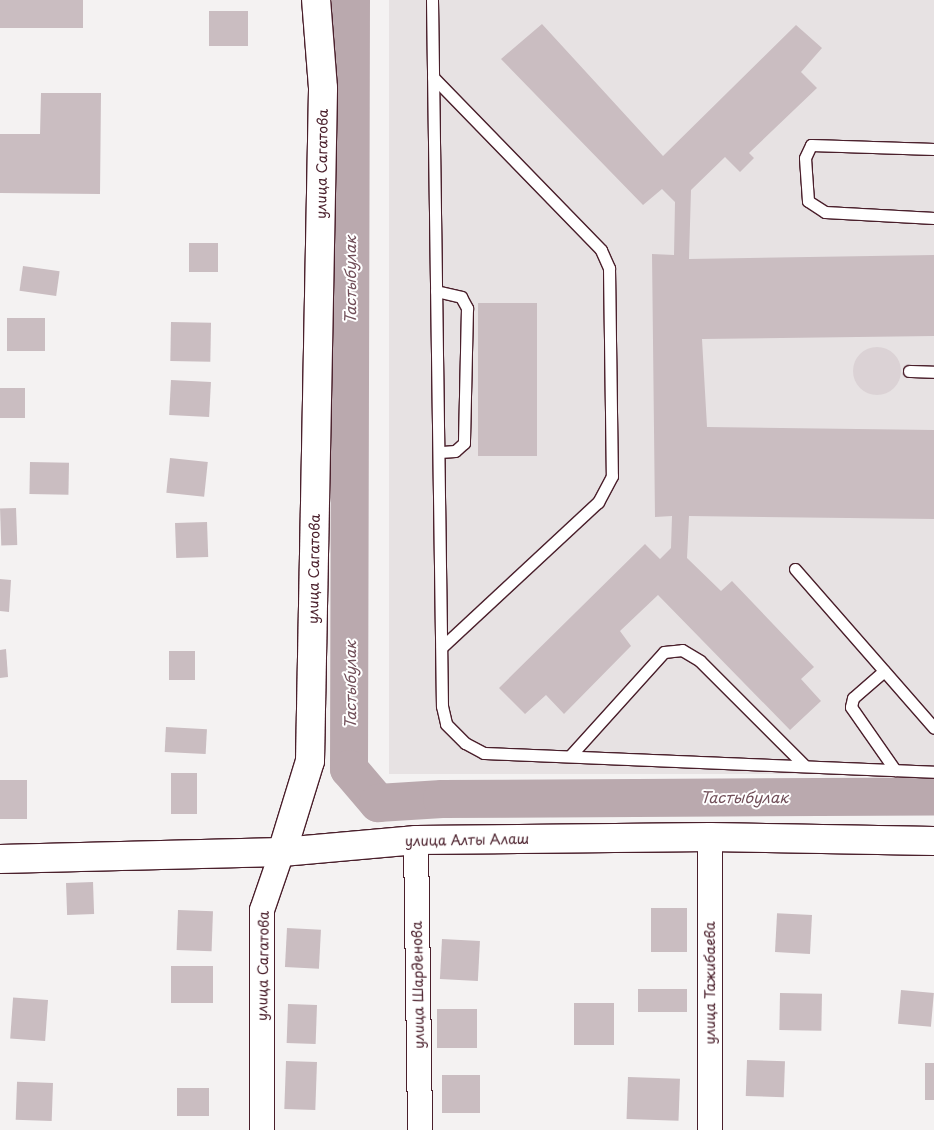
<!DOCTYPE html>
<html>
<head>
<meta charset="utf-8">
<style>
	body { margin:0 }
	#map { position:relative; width:934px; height:1130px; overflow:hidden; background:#f4f2f2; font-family:"Playpen Sans",sans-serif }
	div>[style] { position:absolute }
	.built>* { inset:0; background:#e7e2e3; transform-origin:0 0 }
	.green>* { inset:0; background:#dbd2d5 }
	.round { border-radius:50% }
	.river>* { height:38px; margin:-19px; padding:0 19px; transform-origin:19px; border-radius:19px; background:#baa9ae }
	.building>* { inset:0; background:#cabdc1; transform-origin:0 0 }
	.roads { filter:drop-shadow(1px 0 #4a1f2b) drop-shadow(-1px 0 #4a1f2b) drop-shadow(0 1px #4a1f2b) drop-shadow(0 -1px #4a1f2b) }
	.lane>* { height:11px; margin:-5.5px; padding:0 5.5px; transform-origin:5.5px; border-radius:5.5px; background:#fff }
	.street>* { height:24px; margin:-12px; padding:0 12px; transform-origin:12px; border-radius:12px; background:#fff }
	.secondary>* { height:28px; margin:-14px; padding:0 14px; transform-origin:14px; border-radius:14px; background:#fff }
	span { translate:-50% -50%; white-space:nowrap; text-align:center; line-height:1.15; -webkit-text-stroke:4px #fff; paint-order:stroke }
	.street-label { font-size:14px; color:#4a1f2b }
	.water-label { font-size:15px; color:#714f59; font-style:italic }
</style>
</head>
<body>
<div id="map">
	<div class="built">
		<div style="left:389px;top:0;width:545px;height:774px"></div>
	</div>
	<div class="green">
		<div class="round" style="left:853px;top:347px;width:48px;height:48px"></div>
	</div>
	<div class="river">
		<div style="left:351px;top:0;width:769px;rotate:90.15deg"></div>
		<div style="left:349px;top:769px;width:45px;rotate:49.5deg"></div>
		<div style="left:378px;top:803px;width:64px;rotate:-3.6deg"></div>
		<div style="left:442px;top:799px;width:492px;rotate:-0.3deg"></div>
	</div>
	<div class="building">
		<div style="left:0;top:0;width:83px;height:28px"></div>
		<div style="left:209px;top:11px;width:39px;height:35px"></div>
		<div style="clip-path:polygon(542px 24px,663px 156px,796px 25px,822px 48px,801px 72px,817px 88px,749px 153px,754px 158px,740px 172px,725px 157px,691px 190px,689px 259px,934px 255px,934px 336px,702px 339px,707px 427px,934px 430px,934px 519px,689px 516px,687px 558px,721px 591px,732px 581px,814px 667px,801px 679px,821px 701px,790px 730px,658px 595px,620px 631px,631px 646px,564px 714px,546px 695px,525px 714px,499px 688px,645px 544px,660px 559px,671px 548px,672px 516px,655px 517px,652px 254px,674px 255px,675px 202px,662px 189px,643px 205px,501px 59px)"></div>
		<div style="clip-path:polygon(41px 93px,101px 93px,100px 194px,0 193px,0 134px,40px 134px)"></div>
		<div style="left:189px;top:243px;width:29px;height:29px"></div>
		<div style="left:23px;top:266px;width:37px;height:25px;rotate:8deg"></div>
		<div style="left:478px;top:303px;width:59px;height:153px"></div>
		<div style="left:7px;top:318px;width:38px;height:33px"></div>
		<div style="left:171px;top:322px;width:40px;height:39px;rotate:1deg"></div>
		<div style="left:171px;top:380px;width:40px;height:35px;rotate:3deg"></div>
		<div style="left:0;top:388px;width:25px;height:30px"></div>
		<div style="left:170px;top:458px;width:38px;height:35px;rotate:6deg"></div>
		<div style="left:30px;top:462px;width:39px;height:32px;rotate:1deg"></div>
		<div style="left:16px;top:508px;width:37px;height:16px;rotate:88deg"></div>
		<div style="left:207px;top:522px;width:35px;height:32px;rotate:88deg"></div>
		<div style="clip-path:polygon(0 579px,11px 580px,9px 612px,0 611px)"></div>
		<div style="clip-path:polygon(6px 649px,8px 677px,0 678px,0 650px)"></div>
		<div style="left:169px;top:651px;width:26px;height:29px"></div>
		<div style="left:166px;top:727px;width:41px;height:25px;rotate:3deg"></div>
		<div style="left:171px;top:773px;width:26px;height:41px"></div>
		<div style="left:0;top:780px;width:27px;height:39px"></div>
		<div style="left:93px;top:882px;width:32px;height:27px;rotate:88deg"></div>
		<div style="left:651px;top:908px;width:36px;height:44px"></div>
		<div style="left:178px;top:910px;width:35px;height:40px;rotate:2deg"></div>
		<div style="left:812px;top:915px;width:39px;height:35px;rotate:93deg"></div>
		<div style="left:287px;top:928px;width:34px;height:39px;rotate:3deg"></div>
		<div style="left:442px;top:939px;width:38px;height:40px;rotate:3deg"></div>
		<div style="left:171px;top:966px;width:42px;height:37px"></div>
		<div style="left:687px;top:989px;width:23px;height:49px;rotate:90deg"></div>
		<div style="left:901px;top:990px;width:33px;height:34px;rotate:5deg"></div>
		<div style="left:780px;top:993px;width:42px;height:37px;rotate:1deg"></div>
		<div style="left:48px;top:1000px;width:41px;height:35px;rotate:94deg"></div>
		<div style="left:574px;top:1003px;width:40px;height:42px"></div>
		<div style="left:288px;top:1004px;width:29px;height:39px;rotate:2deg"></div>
		<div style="left:437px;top:1009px;width:40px;height:39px"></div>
		<div style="left:747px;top:1060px;width:38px;height:36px;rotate:2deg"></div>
		<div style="left:286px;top:1061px;width:31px;height:48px;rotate:2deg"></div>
		<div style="left:925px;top:1063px;width:9px;height:37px"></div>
		<div style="left:442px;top:1075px;width:38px;height:38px"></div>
		<div style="left:628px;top:1077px;width:52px;height:42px;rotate:2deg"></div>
		<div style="left:53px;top:1083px;width:38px;height:36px;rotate:92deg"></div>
		<div style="left:177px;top:1088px;width:32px;height:28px"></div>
	</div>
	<div class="roads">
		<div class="lane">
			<div style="left:432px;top:0;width:706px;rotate:89.19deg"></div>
			<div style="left:442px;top:706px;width:18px;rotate:77deg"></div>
			<div style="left:446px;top:724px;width:27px;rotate:45deg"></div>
			<div style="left:465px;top:743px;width:21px;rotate:28deg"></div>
			<div style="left:484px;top:753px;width:450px;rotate:2.4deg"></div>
			<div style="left:433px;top:77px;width:241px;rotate:45.8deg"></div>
			<div style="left:601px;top:250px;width:20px;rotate:66deg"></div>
			<div style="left:609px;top:268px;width:208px;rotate:89.2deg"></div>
			<div style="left:612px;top:476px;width:30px;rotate:118deg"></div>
			<div style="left:598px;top:502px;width:213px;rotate:137.1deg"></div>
			<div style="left:934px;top:149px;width:123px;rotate:-178.1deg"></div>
			<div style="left:811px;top:145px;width:14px;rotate:115deg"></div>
			<div style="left:805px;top:158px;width:43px;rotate:86deg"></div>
			<div style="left:808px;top:201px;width:20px;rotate:33deg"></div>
			<div style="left:825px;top:212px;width:109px;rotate:3.2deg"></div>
			<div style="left:436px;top:291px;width:26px;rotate:13deg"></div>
			<div style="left:461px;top:297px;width:13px;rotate:61deg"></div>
			<div style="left:467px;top:308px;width:135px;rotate:91.3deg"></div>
			<div style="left:464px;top:443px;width:12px;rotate:138deg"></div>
			<div style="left:455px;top:451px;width:16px;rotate:176deg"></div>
			<div style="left:909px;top:371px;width:25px;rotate:2deg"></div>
			<div style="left:795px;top:569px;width:211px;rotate:48.8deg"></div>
			<div style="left:884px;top:671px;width:41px;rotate:138.9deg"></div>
			<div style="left:853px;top:698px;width:9px;rotate:103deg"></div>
			<div style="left:851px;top:707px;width:77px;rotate:55.1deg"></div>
			<div style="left:570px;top:756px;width:140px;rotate:-47.9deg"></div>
			<div style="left:664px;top:652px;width:18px;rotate:-6deg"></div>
			<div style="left:682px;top:650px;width:21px;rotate:31deg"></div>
			<div style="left:700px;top:661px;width:148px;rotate:45deg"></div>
		</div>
		<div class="street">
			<div style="left:710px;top:837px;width:293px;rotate:90deg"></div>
			<div style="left:416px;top:840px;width:290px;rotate:89.2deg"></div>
			<div style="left:262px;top:1130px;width:220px;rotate:-90deg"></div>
			<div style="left:262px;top:910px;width:61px;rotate:-71deg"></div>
		</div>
		<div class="secondary">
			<div style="left:282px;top:852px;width:95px;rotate:-72.9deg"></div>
			<div style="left:310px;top:761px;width:673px;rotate:-88.89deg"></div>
			<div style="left:323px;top:88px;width:88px;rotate:-94.5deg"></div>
			<div style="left:0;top:859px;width:282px;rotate:-1.4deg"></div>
			<div style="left:282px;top:852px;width:135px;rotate:-5.1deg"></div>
			<div style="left:416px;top:840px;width:294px;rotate:-0.6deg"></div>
			<div style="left:710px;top:837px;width:224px;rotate:1deg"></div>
		</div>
	</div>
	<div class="street-label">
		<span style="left:322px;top:164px;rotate:-89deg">улица Сагатова</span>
		<span style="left:314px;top:569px;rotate:-89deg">улица Сагатова</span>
		<span style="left:467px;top:840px;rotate:-1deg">улица Алты Алаш</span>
		<span style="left:263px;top:966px;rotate:-89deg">улица Сагатова</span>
		<span style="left:710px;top:983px;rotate:-90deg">улица Тажибаева</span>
		<span style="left:418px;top:985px;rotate:-91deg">улица Шарденова</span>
	</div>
	<div class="water-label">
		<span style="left:350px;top:280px;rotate:-90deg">Тастыбулак</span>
		<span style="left:350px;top:685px;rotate:-90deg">Тастыбулак</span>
		<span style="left:744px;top:797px">Тастыбулак</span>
	</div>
</div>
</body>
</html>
